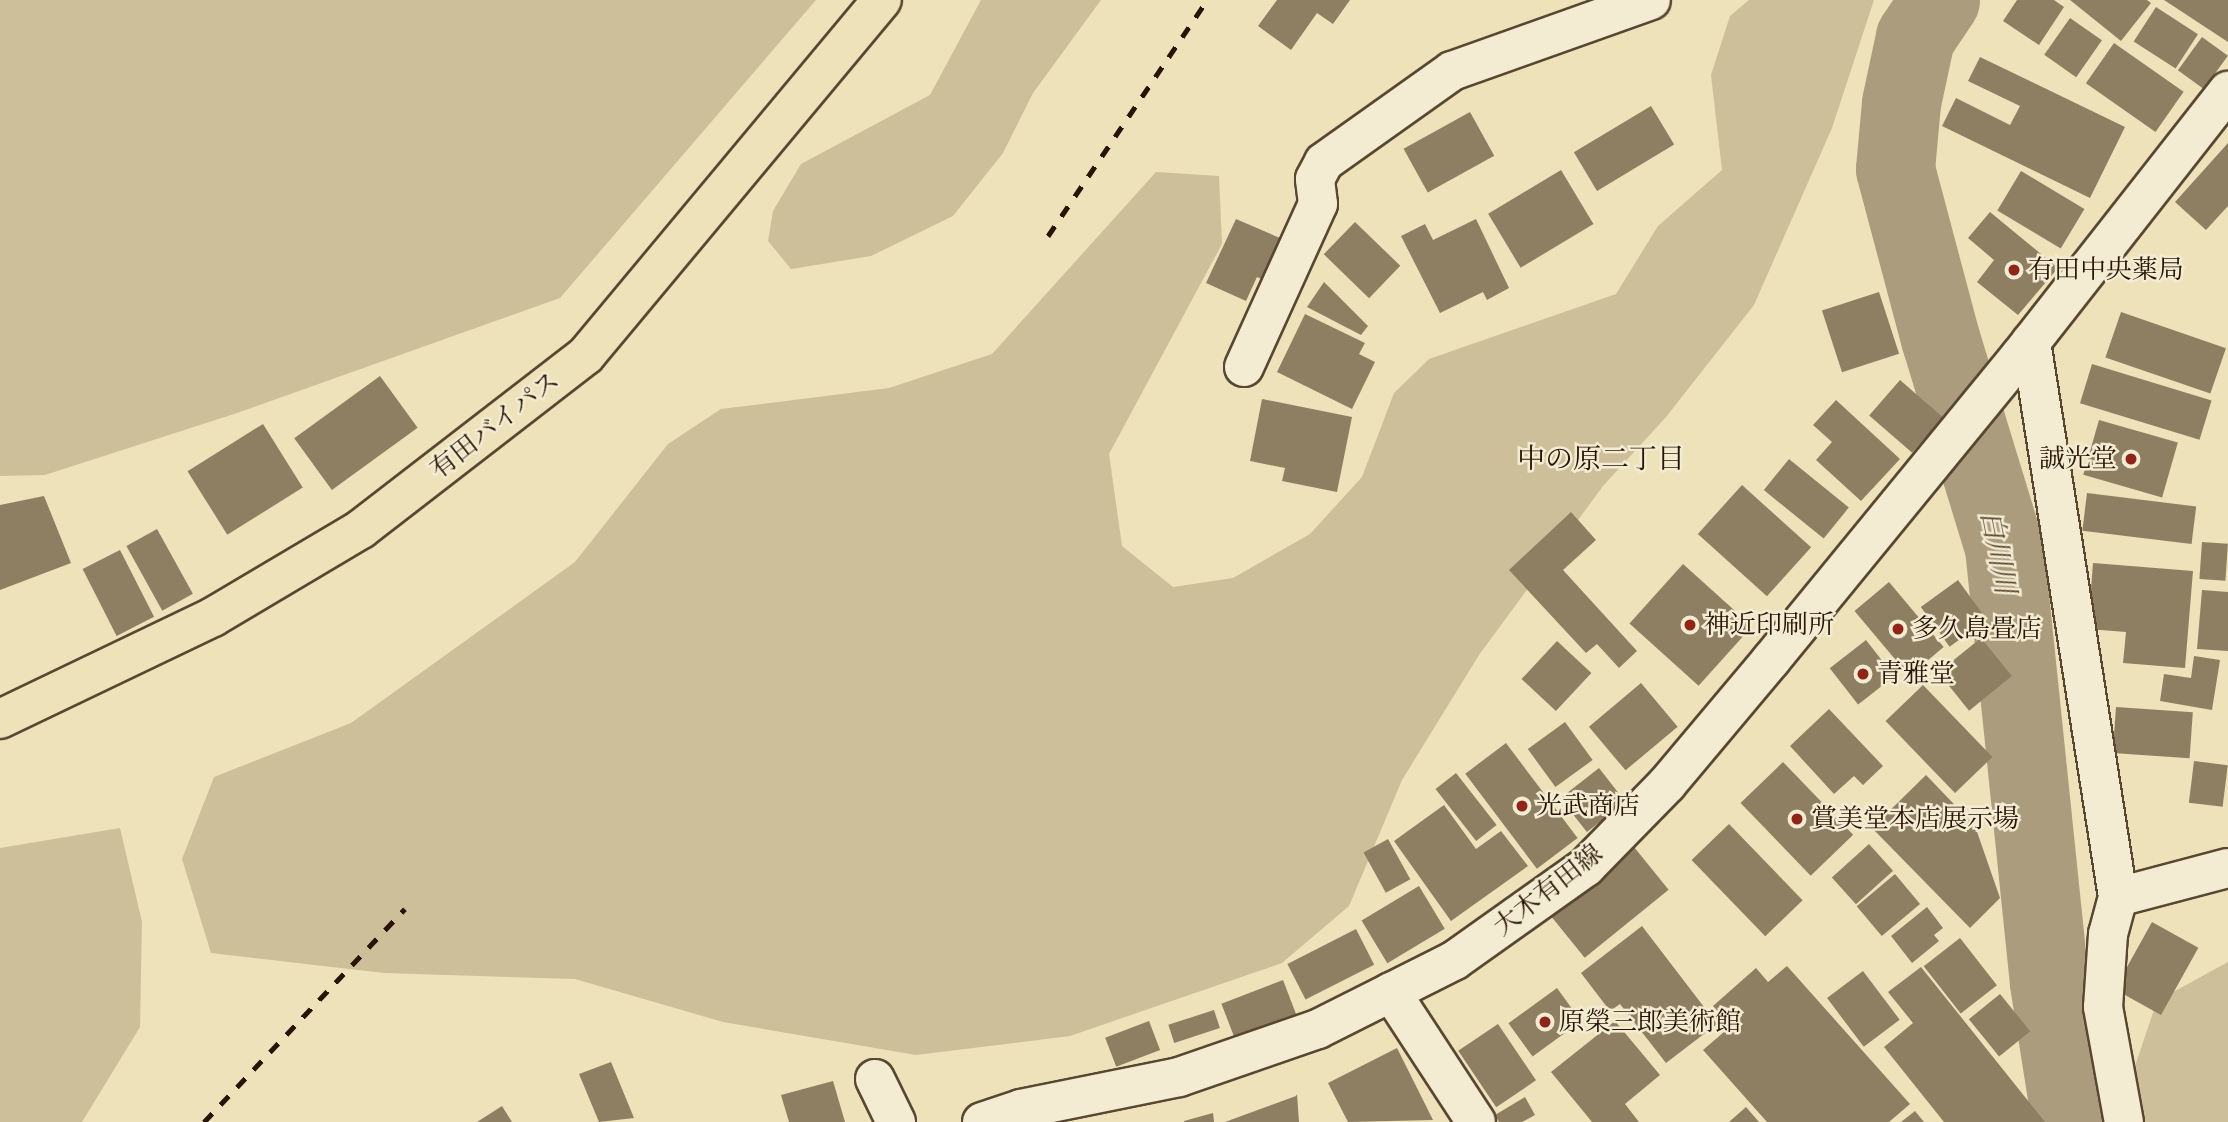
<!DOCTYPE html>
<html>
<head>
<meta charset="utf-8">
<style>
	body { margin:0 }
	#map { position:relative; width:2228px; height:1122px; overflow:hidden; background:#ede2b9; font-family:"EB Garamond","Noto Serif JP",serif }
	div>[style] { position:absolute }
	.green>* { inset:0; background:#ccbf9a }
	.river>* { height:79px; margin:-39.5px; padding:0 39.5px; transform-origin:39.5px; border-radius:39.5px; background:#aa9c7c }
	.building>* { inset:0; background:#8e7f63; transform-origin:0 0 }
	.roads { filter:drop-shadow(2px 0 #594732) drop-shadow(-2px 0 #594732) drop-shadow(0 2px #594732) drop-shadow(0 -2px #594732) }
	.street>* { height:38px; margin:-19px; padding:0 19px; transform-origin:19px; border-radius:19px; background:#f3ecd2 }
	.secondary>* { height:38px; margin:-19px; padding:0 19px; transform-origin:19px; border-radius:19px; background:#f3ecd2 }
	.highway>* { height:38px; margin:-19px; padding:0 19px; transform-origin:19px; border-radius:19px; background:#ede2b9 }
	.rail>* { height:5px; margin-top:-2.5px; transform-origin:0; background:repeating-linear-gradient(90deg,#281305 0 12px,transparent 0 24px) }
	.dots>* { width:19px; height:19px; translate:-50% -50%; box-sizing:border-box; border:4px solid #f3ecd2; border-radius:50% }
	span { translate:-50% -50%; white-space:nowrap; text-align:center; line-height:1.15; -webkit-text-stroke:5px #f3ecd2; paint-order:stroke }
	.poi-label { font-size:26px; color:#281305 }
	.left { translate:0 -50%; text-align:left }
	.right { translate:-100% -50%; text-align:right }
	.street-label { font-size:26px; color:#281305 }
	.neighbourhood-label { font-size:28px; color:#281305 }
	.water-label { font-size:28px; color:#5c4a35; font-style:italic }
</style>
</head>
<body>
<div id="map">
	<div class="green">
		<div style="clip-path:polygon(0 0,816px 0,560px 298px,237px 413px,45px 475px,0 476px)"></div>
		<div style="clip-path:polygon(981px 0,1101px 0,1033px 93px,1003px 153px,953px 216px,871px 256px,791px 269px,768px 241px,773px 211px,801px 164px,930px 95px)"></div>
		<div style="clip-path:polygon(1749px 0,1874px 0,1832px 128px,1754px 305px,1666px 417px,1603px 486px,1479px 655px,1402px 780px,1349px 906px,1282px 963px,1070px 1036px,916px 1055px,723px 1022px,575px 979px,384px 973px,211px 953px,182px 859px,214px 777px,351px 723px,575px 562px,668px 444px,721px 409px,889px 388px,992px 354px,1156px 172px,1219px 176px,1222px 244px,1109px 454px,1122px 546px,1173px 587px,1233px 578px,1310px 534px,1362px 477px,1394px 393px,1429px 359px,1616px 294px,1658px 226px,1722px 170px,1711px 75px,1730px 16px)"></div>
		<div style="clip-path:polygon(120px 828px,142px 922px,140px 1027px,82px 1122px,0 1122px,0 848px)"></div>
		<div style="clip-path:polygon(2228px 962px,2228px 1122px,2116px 1122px,2157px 1001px)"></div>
	</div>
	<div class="river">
		<div style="left:1940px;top:0;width:45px;rotate:124deg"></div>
		<div style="left:1915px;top:37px;width:67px;rotate:102deg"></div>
		<div style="left:1901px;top:103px;width:66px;rotate:95.2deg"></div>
		<div style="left:1895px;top:169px;width:175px;rotate:75.1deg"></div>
		<div style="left:1940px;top:338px;width:219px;rotate:73deg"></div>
		<div style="left:2004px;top:547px;width:438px;rotate:84.1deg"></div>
		<div style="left:2049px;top:983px;width:141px;rotate:81deg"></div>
	</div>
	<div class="building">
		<div style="clip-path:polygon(1277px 0,1350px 0,1333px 24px,1317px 13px,1291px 50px,1258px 26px)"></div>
		<div style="clip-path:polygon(2017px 0,2054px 0,2064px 7px,2039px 45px,2003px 21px)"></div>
		<div style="clip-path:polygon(2070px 0,2147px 0,2151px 3px,2121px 41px)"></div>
		<div style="clip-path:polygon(2164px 0,2228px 0,2228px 42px)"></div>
		<div style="left:2156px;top:7px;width:50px;height:41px;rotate:33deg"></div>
		<div style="left:2070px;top:18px;width:39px;height:45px;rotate:35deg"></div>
		<div style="left:2202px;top:37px;width:32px;height:41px;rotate:36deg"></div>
		<div style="left:2114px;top:43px;width:85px;height:49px;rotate:35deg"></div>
		<div style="clip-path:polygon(1980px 57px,2125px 127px,2090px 198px,1942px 126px,1956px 98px,2010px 125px,2020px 106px,1968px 81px)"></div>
		<div style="left:1651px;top:106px;width:45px;height:90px;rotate:59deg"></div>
		<div style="left:1470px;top:112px;width:50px;height:76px;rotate:61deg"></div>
		<div style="clip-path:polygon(2228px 143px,2228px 206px,2206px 230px,2175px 202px)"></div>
		<div style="left:1561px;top:170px;width:63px;height:85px;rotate:59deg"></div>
		<div style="left:2021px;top:171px;width:74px;height:46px;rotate:31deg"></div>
		<div style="clip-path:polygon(1990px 212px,2058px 268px,2018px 315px,1977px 282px,1994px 260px,1968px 238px)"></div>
		<div style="clip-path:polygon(1236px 219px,1289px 242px,1270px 283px,1257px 277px,1246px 301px,1206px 283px)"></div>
		<div style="clip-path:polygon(1476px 219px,1509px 288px,1487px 300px,1483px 292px,1440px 313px,1401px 236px,1425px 224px,1433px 240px)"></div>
		<div style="left:1355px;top:222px;width:63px;height:45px;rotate:44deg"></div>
		<div style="clip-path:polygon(1324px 282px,1368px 326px,1361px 335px,1307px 307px)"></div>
		<div style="left:1879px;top:292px;width:65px;height:60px;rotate:72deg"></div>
		<div style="left:2121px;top:312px;width:111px;height:48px;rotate:19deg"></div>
		<div style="clip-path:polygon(1305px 314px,1365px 343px,1359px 354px,1375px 362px,1352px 409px,1277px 372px)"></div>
		<div style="left:2092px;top:364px;width:125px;height:41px;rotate:17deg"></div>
		<div style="left:380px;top:376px;width:64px;height:106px;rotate:54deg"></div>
		<div style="left:1900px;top:380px;width:57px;height:47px;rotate:41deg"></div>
		<div style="clip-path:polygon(1262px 399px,1352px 417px,1337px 492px,1282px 481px,1285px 468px,1250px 461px)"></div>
		<div style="clip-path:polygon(1836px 400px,1900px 459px,1861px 501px,1816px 460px,1832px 442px,1813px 425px)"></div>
		<div style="left:2099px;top:420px;width:82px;height:57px;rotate:16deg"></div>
		<div style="left:263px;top:424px;width:75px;height:89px;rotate:58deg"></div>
		<div style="left:1789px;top:459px;width:77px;height:40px;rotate:39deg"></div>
		<div style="left:1742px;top:485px;width:93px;height:66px;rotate:42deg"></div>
		<div style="left:2087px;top:493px;width:110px;height:38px;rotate:7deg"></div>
		<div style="clip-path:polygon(44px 496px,71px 563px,0 590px,0 505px)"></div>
		<div style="clip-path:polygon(1571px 512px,1596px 540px,1563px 570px,1637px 651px,1619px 668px,1597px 644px,1586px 653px,1509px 570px)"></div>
		<div style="left:157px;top:529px;width:74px;height:35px;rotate:61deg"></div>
		<div style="left:2202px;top:542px;width:26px;height:37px;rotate:4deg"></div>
		<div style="left:120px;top:550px;width:75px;height:42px;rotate:63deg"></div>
		<div style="clip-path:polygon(2093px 563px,2193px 571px,2185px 668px,2123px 663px,2126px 632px,2088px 629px)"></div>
		<div style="left:1683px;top:564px;width:93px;height:80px;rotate:42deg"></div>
		<div style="left:1958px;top:580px;width:49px;height:46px;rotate:54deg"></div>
		<div style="left:1889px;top:582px;width:85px;height:45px;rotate:50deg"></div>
		<div style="clip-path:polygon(2202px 590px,2228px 592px,2228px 651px,2197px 649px)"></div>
		<div style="left:1981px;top:638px;width:49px;height:55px;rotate:51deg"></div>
		<div style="left:1866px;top:640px;width:46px;height:46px;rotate:52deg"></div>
		<div style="left:1557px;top:641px;width:47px;height:52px;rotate:43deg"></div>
		<div style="clip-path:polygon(2194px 656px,2220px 660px,2212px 710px,2160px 701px,2164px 674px,2191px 678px)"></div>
		<div style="left:1641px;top:683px;width:57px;height:68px;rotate:50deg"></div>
		<div style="left:1923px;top:685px;width:100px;height:52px;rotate:46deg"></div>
		<div style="left:2116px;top:707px;width:77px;height:46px;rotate:4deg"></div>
		<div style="clip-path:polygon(1829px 709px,1883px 766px,1863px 785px,1854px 776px,1834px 794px,1790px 746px)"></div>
		<div style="left:1565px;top:722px;width:47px;height:46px;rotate:54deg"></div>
		<div style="left:1506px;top:743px;width:119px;height:51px;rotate:53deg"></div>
		<div style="left:2194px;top:761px;width:34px;height:42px;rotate:7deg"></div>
		<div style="left:1783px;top:762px;width:101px;height:59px;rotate:46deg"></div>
		<div style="left:1599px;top:768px;width:43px;height:49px;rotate:52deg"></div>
		<div style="left:1456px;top:773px;width:66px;height:26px;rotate:52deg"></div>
		<div style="clip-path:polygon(1926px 775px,1975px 826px,2000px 898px,1970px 928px,1872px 828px)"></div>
		<div style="clip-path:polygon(1444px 805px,1476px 849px,1501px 831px,1528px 866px,1451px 921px,1394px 841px)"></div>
		<div style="left:1729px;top:824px;width:106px;height:52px;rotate:46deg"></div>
		<div style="left:1388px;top:839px;width:46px;height:28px;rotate:61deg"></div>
		<div style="left:1869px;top:844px;width:36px;height:50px;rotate:48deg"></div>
		<div style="left:1634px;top:847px;width:55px;height:108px;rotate:51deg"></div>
		<div style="left:1895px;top:874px;width:39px;height:50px;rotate:50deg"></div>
		<div style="left:1419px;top:886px;width:50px;height:67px;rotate:59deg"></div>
		<div style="clip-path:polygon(1927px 907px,1943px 928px,1934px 935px,1939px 941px,1912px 963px,1891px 936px)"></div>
		<div style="left:2152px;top:922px;width:53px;height:77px;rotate:29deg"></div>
		<div style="clip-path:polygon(1642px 926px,1717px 1024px,1666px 1063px,1620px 1004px,1610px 1011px,1581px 973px)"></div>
		<div style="left:1356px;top:929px;width:40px;height:77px;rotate:63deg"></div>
		<div style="left:1960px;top:938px;width:60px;height:46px;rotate:52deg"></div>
		<div style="clip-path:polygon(1787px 966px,1910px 1104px,1889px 1122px,1767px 1122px,1703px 1050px,1731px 1026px,1713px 1006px,1756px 968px,1768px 982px)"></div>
		<div style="clip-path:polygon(1921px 967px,2045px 1122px,1944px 1122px,1884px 1047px,1913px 1023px,1888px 992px)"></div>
		<div style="left:1863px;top:971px;width:61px;height:45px;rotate:53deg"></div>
		<div style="left:1283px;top:980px;width:39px;height:66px;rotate:69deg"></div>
		<div style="left:1557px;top:988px;width:41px;height:60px;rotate:54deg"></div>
		<div style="left:2000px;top:994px;width:48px;height:40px;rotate:51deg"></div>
		<div style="left:1214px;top:1010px;width:19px;height:48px;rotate:72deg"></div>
		<div style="left:1149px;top:1021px;width:31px;height:47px;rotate:69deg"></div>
		<div style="clip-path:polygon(1615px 1021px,1660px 1075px,1625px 1104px,1639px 1122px,1592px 1122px,1551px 1072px)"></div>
		<div style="left:1498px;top:1024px;width:68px;height:48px;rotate:56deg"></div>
		<div style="clip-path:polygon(1397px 1048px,1433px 1120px,1348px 1122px,1328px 1083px)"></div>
		<div style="clip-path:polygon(611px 1062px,634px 1118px,599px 1122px,579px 1074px)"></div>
		<div style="clip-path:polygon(833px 1081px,845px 1122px,789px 1122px,781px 1095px)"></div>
		<div style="clip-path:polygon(1297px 1094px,1299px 1122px,1225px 1122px,1296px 1096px)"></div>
		<div style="clip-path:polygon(1525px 1097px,1535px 1115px,1522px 1122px,1499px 1122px,1495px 1115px)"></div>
		<div style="clip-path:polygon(502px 1106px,512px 1122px,477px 1122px)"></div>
		<div style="clip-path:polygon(1746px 1107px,1759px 1122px,1729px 1122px)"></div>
		<div style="clip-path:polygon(1915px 1111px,1924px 1122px,1901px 1122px)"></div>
		<div style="clip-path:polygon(1213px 1113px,1214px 1122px,1184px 1122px,1184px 1121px)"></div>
	</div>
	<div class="roads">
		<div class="street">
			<div style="left:2031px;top:342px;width:562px;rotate:81.09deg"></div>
			<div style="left:2118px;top:897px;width:114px;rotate:-14.8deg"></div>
			<div style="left:1244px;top:367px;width:179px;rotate:-65.6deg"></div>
			<div style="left:1318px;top:204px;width:25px;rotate:-97deg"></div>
			<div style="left:1315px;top:179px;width:19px;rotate:-62deg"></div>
			<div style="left:1324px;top:162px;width:157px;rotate:-35.4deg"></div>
			<div style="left:1452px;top:71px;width:211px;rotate:-19.6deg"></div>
			<div style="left:2118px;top:897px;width:38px;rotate:105deg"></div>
			<div style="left:2108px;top:934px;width:73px;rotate:93.9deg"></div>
			<div style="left:2103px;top:1007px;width:117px;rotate:79.7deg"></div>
			<div style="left:1391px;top:992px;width:155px;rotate:56.8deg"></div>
			<div style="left:875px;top:1079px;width:48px;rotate:64deg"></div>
		</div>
		<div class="secondary">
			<div style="left:982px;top:1122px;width:41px;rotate:-18.4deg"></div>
			<div style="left:1021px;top:1109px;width:161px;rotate:-11.4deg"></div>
			<div style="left:1179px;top:1077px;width:147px;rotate:-19.1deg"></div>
			<div style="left:1318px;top:1029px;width:153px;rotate:-26.7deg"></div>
			<div style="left:1455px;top:960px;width:161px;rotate:-35.4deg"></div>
			<div style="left:1586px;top:867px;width:116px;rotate:-45.7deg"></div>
			<div style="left:1667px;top:784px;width:162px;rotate:-50deg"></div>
			<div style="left:1771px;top:660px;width:393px;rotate:-50.7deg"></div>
			<div style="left:2020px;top:356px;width:337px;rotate:-51.9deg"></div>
		</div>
		<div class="highway">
			<div style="left:0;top:719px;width:236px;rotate:-25.6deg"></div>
			<div style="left:213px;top:617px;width:172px;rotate:-30.7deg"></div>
			<div style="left:361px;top:529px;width:284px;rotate:-37.7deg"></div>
			<div style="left:586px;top:355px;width:462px;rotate:-50.2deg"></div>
		</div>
	</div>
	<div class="rail">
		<div style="left:1048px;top:236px;width:285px;rotate:-56deg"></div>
		<div style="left:204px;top:1122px;width:293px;rotate:-46.7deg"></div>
	</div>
	<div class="dots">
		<div style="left:2014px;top:270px;background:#8f2418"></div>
		<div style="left:2131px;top:459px;background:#8f2418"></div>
		<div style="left:1690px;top:625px;background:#8f2418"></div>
		<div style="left:1898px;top:629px;background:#8f2418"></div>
		<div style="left:1863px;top:674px;background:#8f2418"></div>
		<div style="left:1522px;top:806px;background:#8f2418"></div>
		<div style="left:1797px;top:819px;background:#8f2418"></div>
		<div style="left:1545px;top:1022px;background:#8f2418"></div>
	</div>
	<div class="poi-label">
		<span class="left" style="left:2028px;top:270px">有田中央薬局</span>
		<span class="right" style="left:2117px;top:459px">誠光堂</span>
		<span class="left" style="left:1704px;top:625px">神近印刷所</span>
		<span class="left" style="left:1912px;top:629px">多久島畳店</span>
		<span class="left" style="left:1877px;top:674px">青雅堂</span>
		<span class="left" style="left:1536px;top:806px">光武商店</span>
		<span class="left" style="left:1811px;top:819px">賞美堂本店展示場</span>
		<span class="left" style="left:1559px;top:1022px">原榮三郎美術館</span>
	</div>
	<div class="street-label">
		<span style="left:495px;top:425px;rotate:-38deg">有田バイパス</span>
		<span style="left:1548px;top:890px;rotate:-38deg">大木有田線</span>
	</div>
	<div class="neighbourhood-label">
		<span style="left:1601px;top:458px">中の原二丁目</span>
	</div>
	<div class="water-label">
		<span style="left:1999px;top:552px;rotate:79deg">白川川</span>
	</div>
</div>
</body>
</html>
